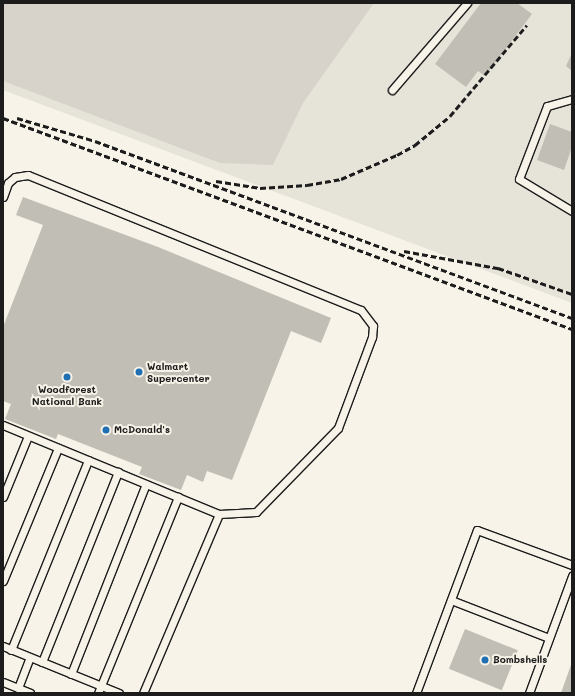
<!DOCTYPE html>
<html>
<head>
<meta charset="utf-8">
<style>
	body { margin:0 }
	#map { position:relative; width:575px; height:696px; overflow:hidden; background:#f7f3e8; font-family:Mali,sans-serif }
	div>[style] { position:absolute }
	.built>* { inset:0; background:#e6e3d9 }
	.green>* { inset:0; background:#d7d3cb }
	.building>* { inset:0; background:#c0beb5; transform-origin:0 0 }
	.roads { filter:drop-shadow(1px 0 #1c1c1c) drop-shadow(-1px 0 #1c1c1c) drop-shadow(0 1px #1c1c1c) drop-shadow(0 -1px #1c1c1c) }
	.lane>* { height:7px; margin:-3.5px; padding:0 3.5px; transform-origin:3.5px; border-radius:3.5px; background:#f7f3e8 }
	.rail>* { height:3px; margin-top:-1.5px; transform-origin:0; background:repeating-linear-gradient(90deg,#1c1c1c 0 6px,transparent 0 9px) }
	.dots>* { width:11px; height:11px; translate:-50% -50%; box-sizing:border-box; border:2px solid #f7f3e8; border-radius:50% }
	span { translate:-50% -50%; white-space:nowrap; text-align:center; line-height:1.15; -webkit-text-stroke:4px #f7f3e8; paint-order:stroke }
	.poi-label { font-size:10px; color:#1c1c1c; font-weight:700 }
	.left { translate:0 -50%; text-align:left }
	.frame { position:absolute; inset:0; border:4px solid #1c1c1c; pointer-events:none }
</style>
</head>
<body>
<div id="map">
	<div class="built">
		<div style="clip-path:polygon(3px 3px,572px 3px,572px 303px,3px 90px)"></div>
	</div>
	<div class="green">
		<div style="clip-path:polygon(3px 3px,374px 3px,303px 103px,273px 165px,220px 163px,3px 81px)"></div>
	</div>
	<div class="building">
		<div style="clip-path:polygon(481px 3px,517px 3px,532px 14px,485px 76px,478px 71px,466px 87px,435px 64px)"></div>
		<div style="clip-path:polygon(572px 53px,572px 71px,566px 66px)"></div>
		<div style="clip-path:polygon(550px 124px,572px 132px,572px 147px,564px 170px,537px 160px)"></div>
		<div style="clip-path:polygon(23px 197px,158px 247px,331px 318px,321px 343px,291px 331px,232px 480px,207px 471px,203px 482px,187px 475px,181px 490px,139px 474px,142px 467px,58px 434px,56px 439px,5px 419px,11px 404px,3px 401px,3px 327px,43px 225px,16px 215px)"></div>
		<div style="left:465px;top:629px;width:57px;height:43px;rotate:22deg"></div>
		<div style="clip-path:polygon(572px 662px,572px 693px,561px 693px)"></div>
	</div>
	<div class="roads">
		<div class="lane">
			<div style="left:392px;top:90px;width:115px;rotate:-49.2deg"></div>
			<div style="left:572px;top:99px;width:26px;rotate:164deg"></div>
			<div style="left:547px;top:106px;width:78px;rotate:111deg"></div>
			<div style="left:519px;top:179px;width:62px;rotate:31.1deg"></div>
			<div style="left:3px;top:197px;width:15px;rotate:-70deg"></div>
			<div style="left:8px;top:183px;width:9px;rotate:-41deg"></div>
			<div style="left:15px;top:177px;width:13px;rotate:-9deg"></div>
			<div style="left:28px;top:175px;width:359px;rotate:22.1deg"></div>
			<div style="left:361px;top:310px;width:20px;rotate:53deg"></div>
			<div style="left:373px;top:326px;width:11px;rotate:95deg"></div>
			<div style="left:372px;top:337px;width:97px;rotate:110.5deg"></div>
			<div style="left:338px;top:428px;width:117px;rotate:134.3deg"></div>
			<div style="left:256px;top:512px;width:37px;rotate:177deg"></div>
			<div style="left:219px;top:514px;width:194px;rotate:113deg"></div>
			<div style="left:3px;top:425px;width:234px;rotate:22.4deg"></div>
			<div style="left:3px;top:497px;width:66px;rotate:-67.7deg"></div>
			<div style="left:3px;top:581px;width:144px;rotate:-67.5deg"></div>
			<div style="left:451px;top:600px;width:105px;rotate:21.2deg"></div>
			<div style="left:3px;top:646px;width:125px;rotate:22.1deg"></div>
			<div style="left:11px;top:650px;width:205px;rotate:-67.9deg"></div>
			<div style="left:42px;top:662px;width:205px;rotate:-68.2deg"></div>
			<div style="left:71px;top:674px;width:204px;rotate:-68.5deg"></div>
			<div style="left:3px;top:682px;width:29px;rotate:22deg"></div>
			<div style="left:18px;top:688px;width:33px;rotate:-69deg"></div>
			<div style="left:98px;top:693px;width:212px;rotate:-67.8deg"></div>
			<div style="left:416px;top:693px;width:174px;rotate:-69.5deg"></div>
			<div style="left:477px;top:530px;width:101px;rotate:20.2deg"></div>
			<div style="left:529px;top:693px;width:125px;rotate:-69.8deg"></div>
		</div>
	</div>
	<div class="rail">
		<div style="left:3px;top:118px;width:607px;rotate:20.35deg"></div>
		<div style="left:17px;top:118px;width:81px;rotate:16.4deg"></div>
		<div style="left:95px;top:141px;width:509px;rotate:20.36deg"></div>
		<div style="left:216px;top:181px;width:45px;rotate:9deg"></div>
		<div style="left:260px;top:188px;width:47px;rotate:-3.7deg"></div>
		<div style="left:307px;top:185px;width:35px;rotate:-10deg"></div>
		<div style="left:341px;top:179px;width:61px;rotate:-23.2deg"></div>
		<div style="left:397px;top:155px;width:21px;rotate:-29deg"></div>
		<div style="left:415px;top:145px;width:45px;rotate:-39.6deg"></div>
		<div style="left:450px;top:116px;width:119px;rotate:-49.8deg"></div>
		<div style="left:404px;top:251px;width:96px;rotate:10.3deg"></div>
		<div style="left:498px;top:268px;width:78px;rotate:19.4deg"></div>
	</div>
	<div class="dots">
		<div style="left:139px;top:372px;background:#1f6fb2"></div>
		<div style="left:67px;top:377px;background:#1f6fb2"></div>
		<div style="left:106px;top:430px;background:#1f6fb2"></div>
		<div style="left:485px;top:660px;background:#1f6fb2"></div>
	</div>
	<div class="poi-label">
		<span class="left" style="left:147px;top:372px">Walmart<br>Supercenter</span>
		<span style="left:67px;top:395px">Woodforest<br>National Bank</span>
		<span class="left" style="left:114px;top:430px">McDonald's</span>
		<span class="left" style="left:493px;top:660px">Bombshells</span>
	</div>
	<div class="frame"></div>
</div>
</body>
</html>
